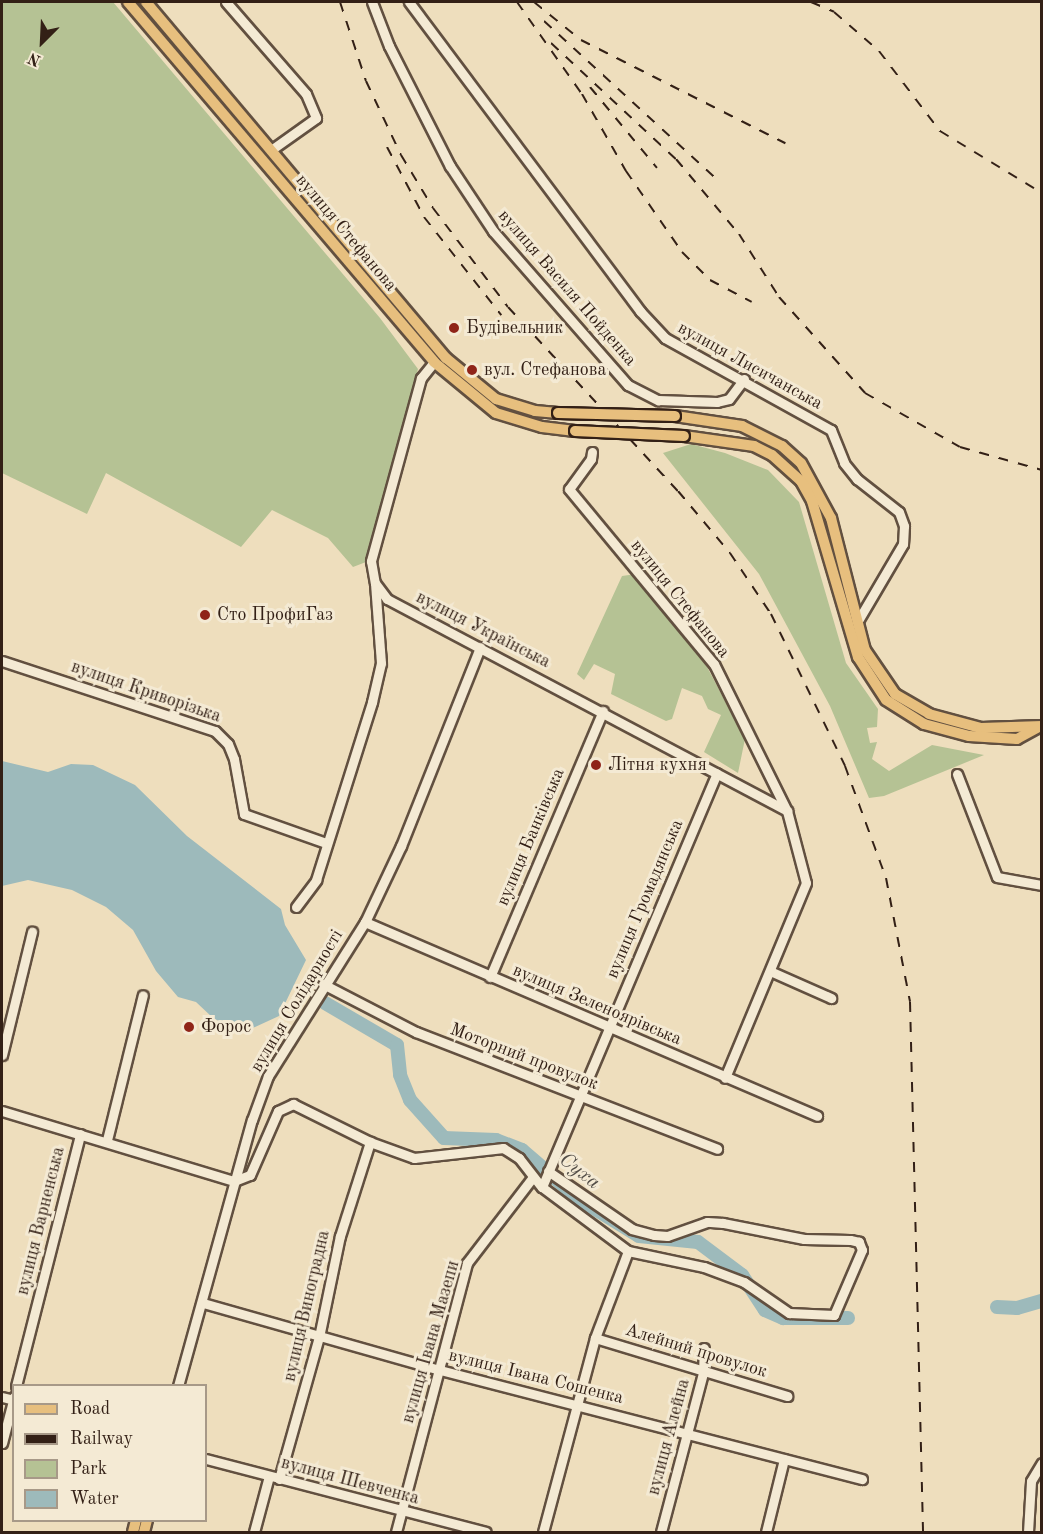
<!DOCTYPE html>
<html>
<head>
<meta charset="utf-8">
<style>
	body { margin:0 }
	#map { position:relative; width:1043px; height:1534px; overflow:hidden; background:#eedebd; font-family:"Old Standard TT",serif }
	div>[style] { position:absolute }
	.green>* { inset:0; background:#b5c294 }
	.water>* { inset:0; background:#9dbabb }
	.river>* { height:14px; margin:-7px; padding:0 7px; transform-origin:7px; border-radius:7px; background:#9dbabb }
	.roads { filter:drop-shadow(2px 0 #625040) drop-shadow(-2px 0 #625040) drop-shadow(0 2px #625040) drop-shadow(0 -2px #625040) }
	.minor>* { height:9px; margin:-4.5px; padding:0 4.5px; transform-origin:4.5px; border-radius:4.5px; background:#f4ead4 }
	.major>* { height:10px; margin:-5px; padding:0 5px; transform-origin:5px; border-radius:5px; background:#e7bf7e }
	.rail>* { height:2px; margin-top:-1px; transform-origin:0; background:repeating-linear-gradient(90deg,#332016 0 10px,transparent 0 20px) }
	.bridges { filter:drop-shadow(2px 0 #332016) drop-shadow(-2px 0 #332016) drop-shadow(0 2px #332016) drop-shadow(0 -2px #332016) }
	.major-bridge>* { height:10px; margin:-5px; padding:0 5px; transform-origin:5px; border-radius:5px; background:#e7bf7e }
	.dots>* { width:16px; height:16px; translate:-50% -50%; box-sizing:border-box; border:3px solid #f4ead4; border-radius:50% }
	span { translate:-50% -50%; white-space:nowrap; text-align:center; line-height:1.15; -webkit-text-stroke:6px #f4ead4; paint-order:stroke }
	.street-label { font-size:18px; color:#332016 }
	.poi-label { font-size:18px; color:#332016 }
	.left { translate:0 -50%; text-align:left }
	.water-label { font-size:20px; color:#534e48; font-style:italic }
	.frame { position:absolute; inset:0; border:3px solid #332016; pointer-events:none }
	.legend { position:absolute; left:12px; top:1384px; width:195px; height:138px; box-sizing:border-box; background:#f4ead4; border:2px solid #a79988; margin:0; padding:8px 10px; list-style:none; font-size:18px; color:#332016 }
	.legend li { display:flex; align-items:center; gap:12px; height:30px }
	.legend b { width:30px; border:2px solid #a79988 }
	.north { position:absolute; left:12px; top:12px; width:60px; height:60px; -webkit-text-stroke:4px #f4ead4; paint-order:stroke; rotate:204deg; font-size:16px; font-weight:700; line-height:24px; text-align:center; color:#332016 }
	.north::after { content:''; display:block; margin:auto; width:21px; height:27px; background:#332016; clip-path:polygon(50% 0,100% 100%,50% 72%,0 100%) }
</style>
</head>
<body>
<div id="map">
	<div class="green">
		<div style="clip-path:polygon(2px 2px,113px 2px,380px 318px,418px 369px,366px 562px,353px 567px,328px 538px,272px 510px,241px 547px,106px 473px,87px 514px,2px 473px)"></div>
		<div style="clip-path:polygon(691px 444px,725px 453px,768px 470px,799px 502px,846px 663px,878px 709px,877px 727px,867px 728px,870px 743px,877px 742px,872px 759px,889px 771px,932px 745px,984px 755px,884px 796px,869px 798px,830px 706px,759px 574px,663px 453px)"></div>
		<div style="clip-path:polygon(636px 574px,706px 665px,745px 739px,738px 773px,704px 752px,721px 715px,708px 709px,702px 696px,682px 688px,672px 719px,666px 721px,611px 694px,615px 674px,594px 664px,584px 680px,577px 674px,622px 576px)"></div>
	</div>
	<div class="water">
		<div style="clip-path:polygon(2px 761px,48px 772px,71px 764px,93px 765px,135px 785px,187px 836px,281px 909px,285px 925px,306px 960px,279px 1016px,242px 1033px,213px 1018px,196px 1002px,178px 997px,156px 971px,133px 930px,106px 907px,72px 890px,28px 880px,2px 886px)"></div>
	</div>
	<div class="river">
		<div style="left:325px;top:1003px;width:83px;rotate:30.3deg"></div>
		<div style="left:397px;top:1045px;width:30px;rotate:84deg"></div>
		<div style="left:400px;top:1075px;width:27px;rotate:68deg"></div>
		<div style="left:410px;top:1100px;width:51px;rotate:48.2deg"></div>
		<div style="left:444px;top:1138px;width:52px;rotate:2.2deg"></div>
		<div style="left:496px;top:1140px;width:28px;rotate:21deg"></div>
		<div style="left:522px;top:1150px;width:75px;rotate:40.7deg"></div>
		<div style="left:579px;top:1199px;width:70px;rotate:31.7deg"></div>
		<div style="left:639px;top:1236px;width:59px;rotate:5.8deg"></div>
		<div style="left:698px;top:1242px;width:55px;rotate:36.9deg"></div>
		<div style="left:742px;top:1275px;width:42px;rotate:56.7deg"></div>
		<div style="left:765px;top:1310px;width:20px;rotate:24deg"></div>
		<div style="left:783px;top:1318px;width:65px"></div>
		<div style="left:997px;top:1307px;width:20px;rotate:3deg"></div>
		<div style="left:1017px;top:1308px;width:26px;rotate:-16deg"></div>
	</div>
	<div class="roads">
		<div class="minor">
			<div style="left:226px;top:2px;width:122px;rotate:49deg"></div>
			<div style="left:306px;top:94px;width:26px;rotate:67deg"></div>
			<div style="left:316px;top:118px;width:55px;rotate:144.6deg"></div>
			<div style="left:372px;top:2px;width:47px;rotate:68.9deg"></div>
			<div style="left:389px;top:46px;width:135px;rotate:63.1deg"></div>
			<div style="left:450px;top:166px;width:78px;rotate:56.5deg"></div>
			<div style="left:493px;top:231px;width:205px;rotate:48.8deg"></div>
			<div style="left:628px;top:385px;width:34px;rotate:27deg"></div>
			<div style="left:658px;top:400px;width:59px;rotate:1.9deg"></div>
			<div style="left:717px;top:402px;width:12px;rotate:-14deg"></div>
			<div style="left:729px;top:399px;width:25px;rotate:-53deg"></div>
			<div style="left:409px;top:2px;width:386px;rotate:53.2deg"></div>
			<div style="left:640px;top:311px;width:37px;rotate:47deg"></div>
			<div style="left:665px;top:338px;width:190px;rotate:29deg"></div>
			<div style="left:831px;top:430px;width:35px;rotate:68deg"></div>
			<div style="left:844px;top:463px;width:21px;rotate:51deg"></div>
			<div style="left:857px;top:479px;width:53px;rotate:38.2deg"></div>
			<div style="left:899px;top:512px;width:15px;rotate:70deg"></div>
			<div style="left:904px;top:526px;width:18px;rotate:93deg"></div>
			<div style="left:903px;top:544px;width:87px;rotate:120.4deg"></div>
			<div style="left:434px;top:362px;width:21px;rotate:129deg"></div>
			<div style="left:421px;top:378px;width:190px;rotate:105.3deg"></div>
			<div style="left:371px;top:561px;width:22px;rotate:80deg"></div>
			<div style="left:375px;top:583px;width:20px;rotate:53deg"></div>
			<div style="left:387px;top:599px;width:453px;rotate:27.9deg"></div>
			<div style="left:592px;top:452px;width:7px;rotate:98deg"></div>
			<div style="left:591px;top:459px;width:37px;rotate:126deg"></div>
			<div style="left:569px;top:489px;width:227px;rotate:50.4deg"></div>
			<div style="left:714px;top:664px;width:164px;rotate:63.6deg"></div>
			<div style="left:787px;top:811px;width:74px;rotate:75.2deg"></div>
			<div style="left:806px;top:883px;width:211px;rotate:112.6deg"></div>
			<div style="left:2px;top:661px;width:224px;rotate:18.2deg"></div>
			<div style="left:215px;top:731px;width:18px;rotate:45deg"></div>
			<div style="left:228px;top:744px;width:16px;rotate:68deg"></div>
			<div style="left:234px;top:759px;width:56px;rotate:79.7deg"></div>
			<div style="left:244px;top:814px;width:87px;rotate:19.5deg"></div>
			<div style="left:957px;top:774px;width:110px;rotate:68.8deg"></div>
			<div style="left:997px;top:877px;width:46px;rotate:10.1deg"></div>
			<div style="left:296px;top:907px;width:34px;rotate:-53deg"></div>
			<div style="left:316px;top:880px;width:187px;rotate:-72.5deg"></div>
			<div style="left:372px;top:702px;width:40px;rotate:-77deg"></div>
			<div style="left:381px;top:663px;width:79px;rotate:-94.3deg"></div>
			<div style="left:365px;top:922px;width:492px;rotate:23.2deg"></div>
			<div style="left:770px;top:971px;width:67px;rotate:23.9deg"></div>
			<div style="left:490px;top:977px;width:289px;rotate:-67deg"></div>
			<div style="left:323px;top:984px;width:105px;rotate:27.3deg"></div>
			<div style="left:416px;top:1032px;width:323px;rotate:21.2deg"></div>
			<div style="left:2px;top:1055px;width:127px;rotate:-76.3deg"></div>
			<div style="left:2px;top:1111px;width:242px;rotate:16.8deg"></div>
			<div style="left:234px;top:1181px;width:17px;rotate:-21deg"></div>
			<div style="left:250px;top:1175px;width:70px;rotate:-66.4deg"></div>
			<div style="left:278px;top:1111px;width:17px;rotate:-25deg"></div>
			<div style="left:293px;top:1104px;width:86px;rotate:26.3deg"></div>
			<div style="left:370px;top:1142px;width:47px;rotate:20deg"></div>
			<div style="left:414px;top:1158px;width:90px;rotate:-6.4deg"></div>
			<div style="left:503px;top:1148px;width:19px;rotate:32deg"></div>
			<div style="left:519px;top:1158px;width:37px;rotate:52deg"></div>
			<div style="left:542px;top:1187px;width:107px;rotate:36.7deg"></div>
			<div style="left:628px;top:1251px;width:78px;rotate:11.9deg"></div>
			<div style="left:704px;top:1267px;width:43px;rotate:20.6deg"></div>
			<div style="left:744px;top:1282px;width:55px;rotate:34.6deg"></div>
			<div style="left:789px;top:1313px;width:45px;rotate:2.5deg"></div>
			<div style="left:834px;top:1315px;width:71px;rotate:-66.7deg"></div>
			<div style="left:862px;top:1250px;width:9px;rotate:-111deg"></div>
			<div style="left:859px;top:1242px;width:9px;rotate:-167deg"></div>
			<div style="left:850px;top:1240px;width:46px;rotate:-178.8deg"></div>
			<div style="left:804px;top:1239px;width:83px;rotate:-168.8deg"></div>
			<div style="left:723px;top:1223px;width:16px;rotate:-176deg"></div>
			<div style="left:707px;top:1222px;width:42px;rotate:160.7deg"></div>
			<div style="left:667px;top:1236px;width:13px;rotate:-176deg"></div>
			<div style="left:654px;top:1235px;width:23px;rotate:-165deg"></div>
			<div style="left:632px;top:1229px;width:102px;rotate:-145.4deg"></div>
			<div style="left:107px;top:1140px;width:149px;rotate:-76.1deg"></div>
			<div style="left:542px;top:1187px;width:449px;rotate:-67.1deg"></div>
			<div style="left:203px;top:1303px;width:246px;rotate:15.8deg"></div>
			<div style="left:440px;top:1370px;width:436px;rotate:14.5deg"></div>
			<div style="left:595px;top:1338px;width:201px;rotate:16.8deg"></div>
			<div style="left:16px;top:1386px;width:260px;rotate:-75.7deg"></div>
			<div style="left:178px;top:1386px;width:276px;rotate:-74.5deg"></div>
			<div style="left:252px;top:1120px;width:47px;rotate:-70deg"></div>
			<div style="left:268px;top:1076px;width:182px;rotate:-57.8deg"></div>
			<div style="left:365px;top:922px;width:84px;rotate:-64.7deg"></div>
			<div style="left:401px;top:846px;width:214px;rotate:-68.3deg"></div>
			<div style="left:2px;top:1397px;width:12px;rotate:14deg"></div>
			<div style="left:2px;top:1443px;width:48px;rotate:-75.4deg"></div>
			<div style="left:206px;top:1459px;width:289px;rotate:14.6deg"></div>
			<div style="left:279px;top:1479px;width:148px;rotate:-74.3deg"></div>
			<div style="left:319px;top:1337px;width:103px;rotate:-78.3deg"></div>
			<div style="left:340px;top:1236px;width:99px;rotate:-72.3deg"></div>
			<div style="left:254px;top:1532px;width:58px;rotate:-75deg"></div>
			<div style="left:396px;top:1532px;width:278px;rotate:-75.2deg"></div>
			<div style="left:467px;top:1263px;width:108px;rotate:-52.5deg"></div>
			<div style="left:543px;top:1532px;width:201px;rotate:-75deg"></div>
			<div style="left:595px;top:1338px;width:93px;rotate:-69.2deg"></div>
			<div style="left:661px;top:1532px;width:164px;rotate:-75.2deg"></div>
			<div style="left:703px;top:1373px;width:25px;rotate:-88deg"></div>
			<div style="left:766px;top:1532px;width:75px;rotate:-76.1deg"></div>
			<div style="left:1028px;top:1532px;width:51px;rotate:-86.6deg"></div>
			<div style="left:1031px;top:1481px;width:21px;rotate:-59deg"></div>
		</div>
		<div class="major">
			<div style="left:128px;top:2px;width:472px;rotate:49.6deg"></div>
			<div style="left:434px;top:362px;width:80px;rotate:39.4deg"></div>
			<div style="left:496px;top:413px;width:48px;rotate:16.9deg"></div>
			<div style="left:542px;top:427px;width:33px;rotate:7deg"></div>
			<div style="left:146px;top:2px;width:466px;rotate:49.9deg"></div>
			<div style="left:446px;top:358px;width:65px;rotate:39.4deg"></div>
			<div style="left:496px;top:399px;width:41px;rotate:17.1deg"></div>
			<div style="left:535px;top:411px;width:23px;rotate:5deg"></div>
			<div style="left:675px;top:416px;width:68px;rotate:8.5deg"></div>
			<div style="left:742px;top:426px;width:45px;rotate:26.6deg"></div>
			<div style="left:782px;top:446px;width:25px;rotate:42deg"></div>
			<div style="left:801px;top:463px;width:63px;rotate:61.4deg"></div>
			<div style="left:831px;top:518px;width:136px;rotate:75.6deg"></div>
			<div style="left:865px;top:650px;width:53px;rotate:55.7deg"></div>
			<div style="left:895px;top:694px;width:39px;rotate:30deg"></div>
			<div style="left:929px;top:714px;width:54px;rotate:15.1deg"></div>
			<div style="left:981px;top:728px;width:61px;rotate:-1.9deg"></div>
			<div style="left:684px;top:436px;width:71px;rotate:8.1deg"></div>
			<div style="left:754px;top:446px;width:20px;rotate:27deg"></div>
			<div style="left:772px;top:455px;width:39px;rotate:42deg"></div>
			<div style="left:801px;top:481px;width:23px;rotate:61deg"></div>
			<div style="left:812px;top:501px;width:163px;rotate:73.6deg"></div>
			<div style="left:858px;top:657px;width:51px;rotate:56.9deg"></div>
			<div style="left:886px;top:700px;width:45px;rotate:32.3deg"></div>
			<div style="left:924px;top:724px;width:47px;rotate:14.9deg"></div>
			<div style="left:969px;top:736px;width:48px;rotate:3.6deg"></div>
			<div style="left:1017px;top:739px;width:23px;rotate:-29deg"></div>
			<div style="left:133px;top:1532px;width:12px;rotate:-76deg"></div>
			<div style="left:144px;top:1532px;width:12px;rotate:-76deg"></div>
		</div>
	</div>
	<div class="rail">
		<div style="left:340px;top:2px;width:83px;rotate:71.8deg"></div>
		<div style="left:366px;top:81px;width:82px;rotate:64.7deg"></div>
		<div style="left:401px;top:155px;width:62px;rotate:58.9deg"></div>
		<div style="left:433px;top:208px;width:124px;rotate:52.9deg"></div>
		<div style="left:508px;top:307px;width:251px;rotate:47.3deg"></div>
		<div style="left:678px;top:491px;width:81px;rotate:50deg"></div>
		<div style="left:730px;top:553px;width:73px;rotate:56.1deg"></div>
		<div style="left:771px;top:614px;width:169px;rotate:64deg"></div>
		<div style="left:845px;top:766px;width:119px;rotate:69.9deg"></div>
		<div style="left:886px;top:878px;width:126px;rotate:79deg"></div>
		<div style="left:910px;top:1002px;width:530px;rotate:88.59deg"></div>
		<div style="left:517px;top:2px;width:113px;rotate:54.8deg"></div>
		<div style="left:582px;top:94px;width:89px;rotate:60.3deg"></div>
		<div style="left:626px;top:171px;width:98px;rotate:55.3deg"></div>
		<div style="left:682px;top:252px;width:40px;rotate:45deg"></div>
		<div style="left:710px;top:280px;width:47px;rotate:27.6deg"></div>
		<div style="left:534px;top:2px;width:60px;rotate:39deg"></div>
		<div style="left:581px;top:40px;width:229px;rotate:26.8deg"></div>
		<div style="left:811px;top:2px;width:25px;rotate:23deg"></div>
		<div style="left:834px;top:12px;width:60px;rotate:40.9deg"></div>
		<div style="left:879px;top:51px;width:101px;rotate:52.7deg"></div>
		<div style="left:940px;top:131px;width:119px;rotate:31.3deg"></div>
		<div style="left:544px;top:21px;width:231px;rotate:42.5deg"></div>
		<div style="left:551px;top:43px;width:171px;rotate:42.9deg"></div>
		<div style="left:676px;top:159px;width:98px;rotate:50deg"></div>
		<div style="left:739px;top:234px;width:75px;rotate:57.6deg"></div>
		<div style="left:779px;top:297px;width:129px;rotate:48.1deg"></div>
		<div style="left:865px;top:393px;width:109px;rotate:29.6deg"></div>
		<div style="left:960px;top:447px;width:85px;rotate:15.7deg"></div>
		<div style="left:590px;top:87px;width:105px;rotate:50.4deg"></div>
		<div style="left:387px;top:147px;width:79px;rotate:62.1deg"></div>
		<div style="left:424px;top:217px;width:125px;rotate:51.8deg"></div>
	</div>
	<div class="bridges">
		<div class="major-bridge">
			<div style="left:558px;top:413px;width:117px;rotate:1.5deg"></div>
			<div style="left:575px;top:431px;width:109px;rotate:2.6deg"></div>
		</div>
	</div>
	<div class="dots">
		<div style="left:454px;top:328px;background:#8f2418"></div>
		<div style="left:472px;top:370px;background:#8f2418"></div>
		<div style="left:205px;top:615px;background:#8f2418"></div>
		<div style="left:596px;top:765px;background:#8f2418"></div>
		<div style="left:189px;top:1027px;background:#8f2418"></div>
	</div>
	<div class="street-label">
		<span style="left:346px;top:233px;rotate:50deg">вулиця Стефанова</span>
		<span style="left:567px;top:288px;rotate:49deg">вулиця Василя Пойденка</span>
		<span style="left:750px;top:366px;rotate:29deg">вулиця Лисичанська</span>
		<span style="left:680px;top:599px;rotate:51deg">вулиця Стефанова</span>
		<span style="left:483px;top:630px;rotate:27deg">вулиця Українська</span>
		<span style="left:146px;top:692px;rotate:19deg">вулиця Криворізька</span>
		<span style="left:531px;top:837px;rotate:-67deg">вулиця Банківська</span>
		<span style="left:645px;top:899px;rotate:-67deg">вулиця Громадянська</span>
		<span style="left:297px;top:1001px;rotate:-59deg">вулиця Солідарності</span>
		<span style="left:597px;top:1005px;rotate:23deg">вулиця Зеленоярівська</span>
		<span style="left:524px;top:1057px;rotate:21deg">Моторний провулок</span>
		<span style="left:41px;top:1221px;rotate:-76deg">вулиця Варненська</span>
		<span style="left:307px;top:1306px;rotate:-77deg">вулиця Виноградна</span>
		<span style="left:431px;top:1342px;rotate:-74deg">вулиця Івана Мазепи</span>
		<span style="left:696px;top:1351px;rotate:17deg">Алейний провулок</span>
		<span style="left:536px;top:1377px;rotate:14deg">вулиця Івана Сошенка</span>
		<span style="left:669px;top:1437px;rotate:-75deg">вулиця Алейна</span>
		<span style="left:350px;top:1481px;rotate:15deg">вулиця Шевченка</span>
	</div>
	<div class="poi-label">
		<span class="left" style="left:466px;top:328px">Будівельник</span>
		<span class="left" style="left:484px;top:370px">вул. Стефанова</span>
		<span class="left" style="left:217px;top:615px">Сто ПрофиГаз</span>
		<span class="left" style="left:608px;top:765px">Літня кухня</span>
		<span class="left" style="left:201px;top:1027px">Форос</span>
	</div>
	<div class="water-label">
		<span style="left:579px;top:1172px;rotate:38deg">Суха</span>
	</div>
	<div class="frame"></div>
	<ul class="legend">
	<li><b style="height:8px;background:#e7bf7e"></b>Road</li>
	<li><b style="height:8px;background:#332016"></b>Railway</li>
	<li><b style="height:16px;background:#b5c294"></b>Park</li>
	<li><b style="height:16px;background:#9dbabb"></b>Water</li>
	</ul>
	<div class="north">N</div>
</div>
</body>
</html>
